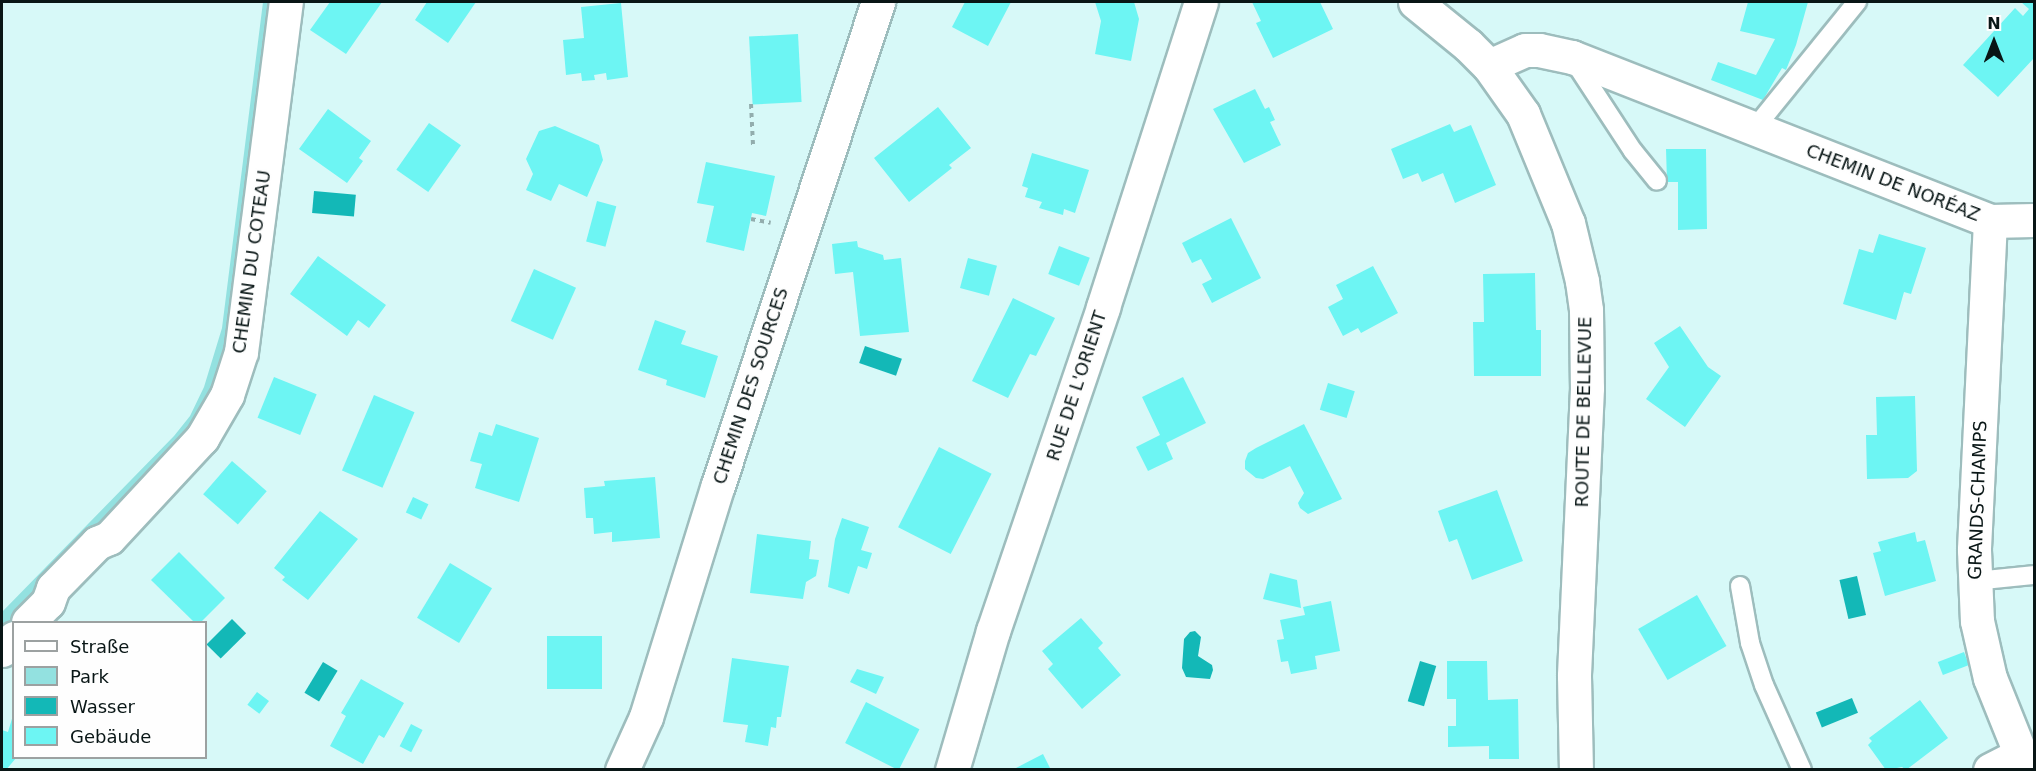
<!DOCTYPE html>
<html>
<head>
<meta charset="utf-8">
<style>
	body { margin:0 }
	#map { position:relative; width:2036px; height:771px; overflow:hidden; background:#d7f9f8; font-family:"DejaVu Sans",sans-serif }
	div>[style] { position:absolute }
	.green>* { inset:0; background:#93e1e0 }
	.water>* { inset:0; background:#13b8b7; transform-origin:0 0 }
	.building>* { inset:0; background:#6df5f3; transform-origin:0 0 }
	.path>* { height:4px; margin-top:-2px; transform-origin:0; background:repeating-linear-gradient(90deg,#92adad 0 4.5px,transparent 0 9px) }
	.roads { filter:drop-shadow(2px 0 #9dbdbd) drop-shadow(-2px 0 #9dbdbd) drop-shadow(0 2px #9dbdbd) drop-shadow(0 -2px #9dbdbd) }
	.service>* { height:18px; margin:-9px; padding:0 9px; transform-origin:9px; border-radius:9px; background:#fff }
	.minor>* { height:33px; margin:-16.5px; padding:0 16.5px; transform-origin:16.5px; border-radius:16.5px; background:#fff }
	span { translate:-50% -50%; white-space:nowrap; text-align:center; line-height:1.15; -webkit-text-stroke:4.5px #fefefe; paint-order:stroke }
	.street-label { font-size:18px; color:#091616 }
	.frame { position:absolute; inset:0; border:3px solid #091616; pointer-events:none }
	.legend { position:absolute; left:12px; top:621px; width:195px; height:138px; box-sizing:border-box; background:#fefefe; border:2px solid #9ca1a1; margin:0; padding:8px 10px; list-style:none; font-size:18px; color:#091616 }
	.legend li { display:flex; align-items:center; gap:12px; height:30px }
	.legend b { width:30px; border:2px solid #9ca1a1 }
	.north { position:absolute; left:1964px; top:12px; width:60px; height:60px; -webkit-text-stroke:4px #fefefe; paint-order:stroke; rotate:0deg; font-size:16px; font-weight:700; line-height:24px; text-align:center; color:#091616 }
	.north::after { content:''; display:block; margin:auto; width:21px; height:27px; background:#091616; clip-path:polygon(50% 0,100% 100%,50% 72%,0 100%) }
</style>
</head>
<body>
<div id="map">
	<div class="green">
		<div style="clip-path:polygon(263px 2px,272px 2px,230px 330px,214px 390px,198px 420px,161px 463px,2px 629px,2px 612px,174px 436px,190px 416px,204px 387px,222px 328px)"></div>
	</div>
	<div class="water">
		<div style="left:314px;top:191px;width:42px;height:22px;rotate:5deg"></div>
		<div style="left:865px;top:346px;width:39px;height:18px;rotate:19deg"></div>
		<div style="left:1857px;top:576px;width:40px;height:18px;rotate:77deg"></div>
		<div style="left:232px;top:619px;width:20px;height:36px;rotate:45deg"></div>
		<div style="clip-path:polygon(1195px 631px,1201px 637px,1198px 656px,1212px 665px,1213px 670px,1210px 679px,1186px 677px,1182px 668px,1184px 639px,1190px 632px)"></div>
		<div style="left:1420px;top:661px;width:17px;height:42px;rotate:17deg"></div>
		<div style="left:323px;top:662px;width:17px;height:36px;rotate:31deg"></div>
		<div style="left:1852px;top:698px;width:16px;height:39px;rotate:68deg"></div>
	</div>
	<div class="building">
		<div style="clip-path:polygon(330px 2px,382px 2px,346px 54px,310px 30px)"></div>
		<div style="clip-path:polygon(427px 2px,476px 2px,448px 43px,415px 20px)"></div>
		<div style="clip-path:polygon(965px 2px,1011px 2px,988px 46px,952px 27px)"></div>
		<div style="clip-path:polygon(1095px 2px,1134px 2px,1139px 19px,1131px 61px,1095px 54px,1101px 21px)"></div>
		<div style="clip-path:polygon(1252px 2px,1320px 2px,1333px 29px,1273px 58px,1256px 23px,1261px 21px)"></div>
		<div style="clip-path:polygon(1748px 2px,1808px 2px,1796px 45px,1786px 70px,1782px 68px,1763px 100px,1711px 80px,1718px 62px,1756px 75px,1775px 39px,1740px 31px)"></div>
		<div style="clip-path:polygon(2021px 2px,2034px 2px,2034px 58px,1998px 97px,1963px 65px,2015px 8px,2023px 16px,2029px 9px)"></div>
		<div style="clip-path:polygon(621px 3px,628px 77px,607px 80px,606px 73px,594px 75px,595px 80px,582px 81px,581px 73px,566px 75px,563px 40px,584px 38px,581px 7px)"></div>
		<div style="left:798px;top:34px;width:68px;height:49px;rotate:87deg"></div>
		<div style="clip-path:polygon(1255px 89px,1265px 109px,1269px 107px,1275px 120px,1270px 122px,1281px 145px,1244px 163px,1213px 109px)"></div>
		<div style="clip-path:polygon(938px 107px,971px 148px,949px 165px,952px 168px,909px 202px,874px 158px)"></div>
		<div style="clip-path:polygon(328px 109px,371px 141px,359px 158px,363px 161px,347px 183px,299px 149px)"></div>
		<div style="left:429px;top:123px;width:39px;height:57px;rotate:35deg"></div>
		<div style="clip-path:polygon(1450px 124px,1454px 132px,1471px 125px,1496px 185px,1455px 203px,1443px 173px,1422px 182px,1418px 173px,1403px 179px,1391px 149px)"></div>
		<div style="clip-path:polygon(555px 126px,599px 145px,603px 160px,587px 197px,559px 184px,551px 201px,526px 190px,533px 174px,526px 159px,539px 131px)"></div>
		<div style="clip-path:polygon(1666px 149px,1706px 149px,1707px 229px,1678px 230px,1678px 182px,1667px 182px)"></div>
		<div style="clip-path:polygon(1032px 153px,1089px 170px,1075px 213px,1064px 209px,1063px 215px,1039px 208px,1042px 202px,1025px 197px,1028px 188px,1022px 186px)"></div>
		<div style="clip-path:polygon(706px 162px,775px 176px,766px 216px,752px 213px,744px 251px,706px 242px,714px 206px,697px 203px)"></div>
		<div style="left:597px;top:201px;width:20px;height:42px;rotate:15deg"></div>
		<div style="clip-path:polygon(1231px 218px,1261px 278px,1212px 303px,1202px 284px,1212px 279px,1201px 259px,1192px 263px,1182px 243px)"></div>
		<div style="clip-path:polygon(1879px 234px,1926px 248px,1911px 294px,1904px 292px,1896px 320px,1843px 304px,1859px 249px,1873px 253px)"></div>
		<div style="clip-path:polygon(857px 241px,858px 247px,883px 255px,884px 260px,901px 258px,909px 332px,860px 336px,853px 272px,835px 274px,832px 244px)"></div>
		<div style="left:1059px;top:246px;width:33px;height:30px;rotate:21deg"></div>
		<div style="clip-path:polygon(318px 256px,386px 305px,369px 328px,358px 320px,347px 336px,290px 294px)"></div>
		<div style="left:968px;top:258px;width:30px;height:31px;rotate:15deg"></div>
		<div style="clip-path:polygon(1373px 266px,1398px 313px,1361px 333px,1358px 328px,1343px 336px,1328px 307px,1343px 299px,1336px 285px)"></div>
		<div style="left:534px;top:269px;width:46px;height:57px;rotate:24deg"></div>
		<div style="clip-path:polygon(1535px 273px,1536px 330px,1541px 330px,1541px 376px,1474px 376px,1473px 322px,1484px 322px,1483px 274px)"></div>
		<div style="clip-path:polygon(1013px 298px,1055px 318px,1036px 356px,1030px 354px,1008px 398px,972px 381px)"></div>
		<div style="clip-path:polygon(655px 320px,686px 331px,681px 344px,718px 356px,705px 398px,666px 385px,667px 380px,638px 370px)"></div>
		<div style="clip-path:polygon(1680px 326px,1708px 367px,1721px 376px,1685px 427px,1646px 399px,1669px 367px,1654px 343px)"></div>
		<div style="left:274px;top:377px;width:46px;height:44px;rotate:22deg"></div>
		<div style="clip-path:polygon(1183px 377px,1206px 423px,1166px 443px,1173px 459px,1148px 471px,1136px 447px,1160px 435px,1142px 397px)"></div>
		<div style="left:1328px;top:383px;width:28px;height:28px;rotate:17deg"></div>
		<div style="left:374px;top:395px;width:44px;height:82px;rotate:23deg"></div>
		<div style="clip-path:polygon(1915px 396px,1917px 471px,1908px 478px,1867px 479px,1866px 435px,1877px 435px,1876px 397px)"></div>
		<div style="clip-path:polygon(496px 424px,539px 438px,519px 502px,475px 488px,482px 464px,470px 461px,479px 432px,492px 436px)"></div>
		<div style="clip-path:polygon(1304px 424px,1342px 499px,1308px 514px,1300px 508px,1298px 503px,1304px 493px,1290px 466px,1263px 479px,1256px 478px,1245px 469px,1245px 461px,1248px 453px,1256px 448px)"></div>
		<div style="left:939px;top:447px;width:59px;height:90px;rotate:27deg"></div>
		<div style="left:232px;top:461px;width:46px;height:44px;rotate:41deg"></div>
		<div style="clip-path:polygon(655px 477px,660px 538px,612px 542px,612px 532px,594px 534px,593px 518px,586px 518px,584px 488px,605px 486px,604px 481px)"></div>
		<div style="clip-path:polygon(1497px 490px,1523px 561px,1472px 580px,1457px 539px,1449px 542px,1438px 511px)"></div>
		<div style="left:413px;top:497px;width:17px;height:17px;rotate:25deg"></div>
		<div style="clip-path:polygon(320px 511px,358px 539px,308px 600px,282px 580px,285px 577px,274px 568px)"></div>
		<div style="clip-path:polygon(842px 518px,869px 527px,861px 550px,872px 553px,867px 569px,858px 566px,849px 594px,828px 587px,835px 539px)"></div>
		<div style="clip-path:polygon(1915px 532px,1917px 542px,1925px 540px,1936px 581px,1885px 596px,1873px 553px,1881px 551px,1878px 542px)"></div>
		<div style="clip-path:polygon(757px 534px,811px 541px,809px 559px,819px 560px,816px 576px,806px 582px,803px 599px,750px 593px)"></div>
		<div style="clip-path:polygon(179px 552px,225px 598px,201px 622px,194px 622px,151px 580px)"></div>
		<div style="left:450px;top:563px;width:49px;height:64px;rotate:31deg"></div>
		<div style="clip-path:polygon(1270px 573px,1297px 580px,1301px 608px,1263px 599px)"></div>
		<div style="left:1697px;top:595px;width:59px;height:68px;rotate:60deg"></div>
		<div style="clip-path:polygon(1331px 601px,1340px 651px,1315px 656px,1317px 669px,1291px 674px,1288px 661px,1281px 662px,1277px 640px,1284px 639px,1280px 620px,1305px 615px,1303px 607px)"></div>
		<div style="clip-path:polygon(1081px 618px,1103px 643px,1098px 648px,1121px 675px,1082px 709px,1048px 669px,1053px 664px,1042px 651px)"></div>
		<div style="left:547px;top:636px;width:55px;height:53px"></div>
		<div style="left:1964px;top:652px;width:14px;height:28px;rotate:69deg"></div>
		<div style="clip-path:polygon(732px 658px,789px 666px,781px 717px,777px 717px,776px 728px,771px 727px,768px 746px,745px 742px,748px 725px,723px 722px)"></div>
		<div style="clip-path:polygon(1447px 661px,1487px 661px,1488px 700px,1518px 699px,1519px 759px,1489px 759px,1489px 746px,1448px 747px,1448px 726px,1456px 726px,1456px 699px,1447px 699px)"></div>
		<div style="clip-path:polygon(857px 669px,884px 677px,876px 694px,850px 682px)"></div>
		<div style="clip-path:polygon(361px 679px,404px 703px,384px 738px,379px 735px,363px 764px,330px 746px,346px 716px,341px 713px)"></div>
		<div style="left:257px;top:692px;width:15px;height:16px;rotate:37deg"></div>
		<div style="clip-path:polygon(1920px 700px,1948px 738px,1906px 770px,1902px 767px,1886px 770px,1868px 745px,1872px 741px,1869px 738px)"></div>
		<div style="left:866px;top:702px;width:60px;height:46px;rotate:27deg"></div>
		<div style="clip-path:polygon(14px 712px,14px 758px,16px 758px,6px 770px,2px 770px,2px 730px,8px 732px)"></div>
		<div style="left:411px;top:724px;width:13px;height:25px;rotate:27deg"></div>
		<div style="clip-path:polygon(1043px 754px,1051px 770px,1012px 770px)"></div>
	</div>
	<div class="path">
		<div style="left:751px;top:104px;width:41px;rotate:87.2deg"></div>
		<div style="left:751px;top:219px;width:20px;rotate:11deg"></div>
	</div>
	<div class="roads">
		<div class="service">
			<div style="left:1574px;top:61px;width:108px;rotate:56.8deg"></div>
			<div style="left:1633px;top:151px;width:38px;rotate:51deg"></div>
			<div style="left:1754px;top:129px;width:164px;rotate:-51deg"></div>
			<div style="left:1975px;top:581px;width:59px;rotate:-5.8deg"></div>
			<div style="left:1740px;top:586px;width:58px;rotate:80deg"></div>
			<div style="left:1750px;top:643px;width:44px;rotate:71.6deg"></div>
			<div style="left:1764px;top:685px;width:93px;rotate:65.9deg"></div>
		</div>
		<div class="minor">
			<div style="left:1415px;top:2px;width:68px;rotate:39.1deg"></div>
			<div style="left:1468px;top:45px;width:30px;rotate:45deg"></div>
			<div style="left:1489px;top:66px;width:59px;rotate:54.7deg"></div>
			<div style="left:1523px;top:114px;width:118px;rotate:67.6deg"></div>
			<div style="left:1568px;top:223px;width:60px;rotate:76.4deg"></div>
			<div style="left:1582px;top:281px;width:29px;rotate:82deg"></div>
			<div style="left:1586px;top:310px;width:78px;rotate:89.3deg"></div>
			<div style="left:1587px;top:388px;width:288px;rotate:92.6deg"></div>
			<div style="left:1574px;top:676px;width:94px;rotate:88.8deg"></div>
			<div style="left:1489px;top:66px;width:39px;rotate:-24deg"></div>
			<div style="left:1525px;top:50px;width:14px"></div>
			<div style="left:1539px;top:50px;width:34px;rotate:12deg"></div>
			<div style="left:1572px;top:57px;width:449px;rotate:21.4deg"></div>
			<div style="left:1990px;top:221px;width:44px;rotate:-1.3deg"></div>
			<div style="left:1990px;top:221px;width:329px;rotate:92.8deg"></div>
			<div style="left:1974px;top:550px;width:71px;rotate:87.6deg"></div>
			<div style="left:1977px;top:621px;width:58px;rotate:77.2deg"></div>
			<div style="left:1990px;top:678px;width:99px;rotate:68.1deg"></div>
			<div style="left:28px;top:622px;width:28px;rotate:-45deg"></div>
			<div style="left:48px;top:602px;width:15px;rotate:-70deg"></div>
			<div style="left:53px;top:588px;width:63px;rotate:-45.6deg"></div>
			<div style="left:97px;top:543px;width:13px;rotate:-23deg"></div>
			<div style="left:109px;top:538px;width:137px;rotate:-47.1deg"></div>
			<div style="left:202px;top:438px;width:50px;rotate:-59.8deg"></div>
			<div style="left:227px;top:395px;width:45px;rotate:-72deg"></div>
			<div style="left:241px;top:352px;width:353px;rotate:-82.7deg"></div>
			<div style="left:2px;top:650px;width:17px;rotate:-45deg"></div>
			<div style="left:622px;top:770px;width:58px;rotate:-65.6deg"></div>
			<div style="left:646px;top:717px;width:243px;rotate:-72.8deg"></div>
			<div style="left:718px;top:485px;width:509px;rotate:-71.67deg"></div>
			<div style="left:952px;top:770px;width:145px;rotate:-73.6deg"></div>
			<div style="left:993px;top:631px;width:342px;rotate:-71.2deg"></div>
			<div style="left:1103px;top:307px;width:320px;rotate:-72.2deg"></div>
			<div style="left:1990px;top:770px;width:34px;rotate:-27deg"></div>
		</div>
	</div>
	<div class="street-label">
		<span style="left:1893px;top:183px;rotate:21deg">CHEMIN DE NORÉAZ</span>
		<span style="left:252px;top:262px;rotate:-82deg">CHEMIN DU COTEAU</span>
		<span style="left:751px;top:386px;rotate:-72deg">CHEMIN DES SOURCES</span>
		<span style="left:1077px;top:386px;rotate:-72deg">RUE DE L'ORIENT</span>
		<span style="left:1584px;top:412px;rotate:-89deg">ROUTE DE BELLEVUE</span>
		<span style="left:1978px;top:500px;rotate:-88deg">GRANDS-CHAMPS</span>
	</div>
	<div class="frame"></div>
	<ul class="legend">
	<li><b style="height:8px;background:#fff"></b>Straße</li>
	<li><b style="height:16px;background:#93e1e0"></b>Park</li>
	<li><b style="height:16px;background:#13b8b7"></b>Wasser</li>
	<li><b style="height:16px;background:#6df5f3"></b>Gebäude</li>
	</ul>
	<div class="north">N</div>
</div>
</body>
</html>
